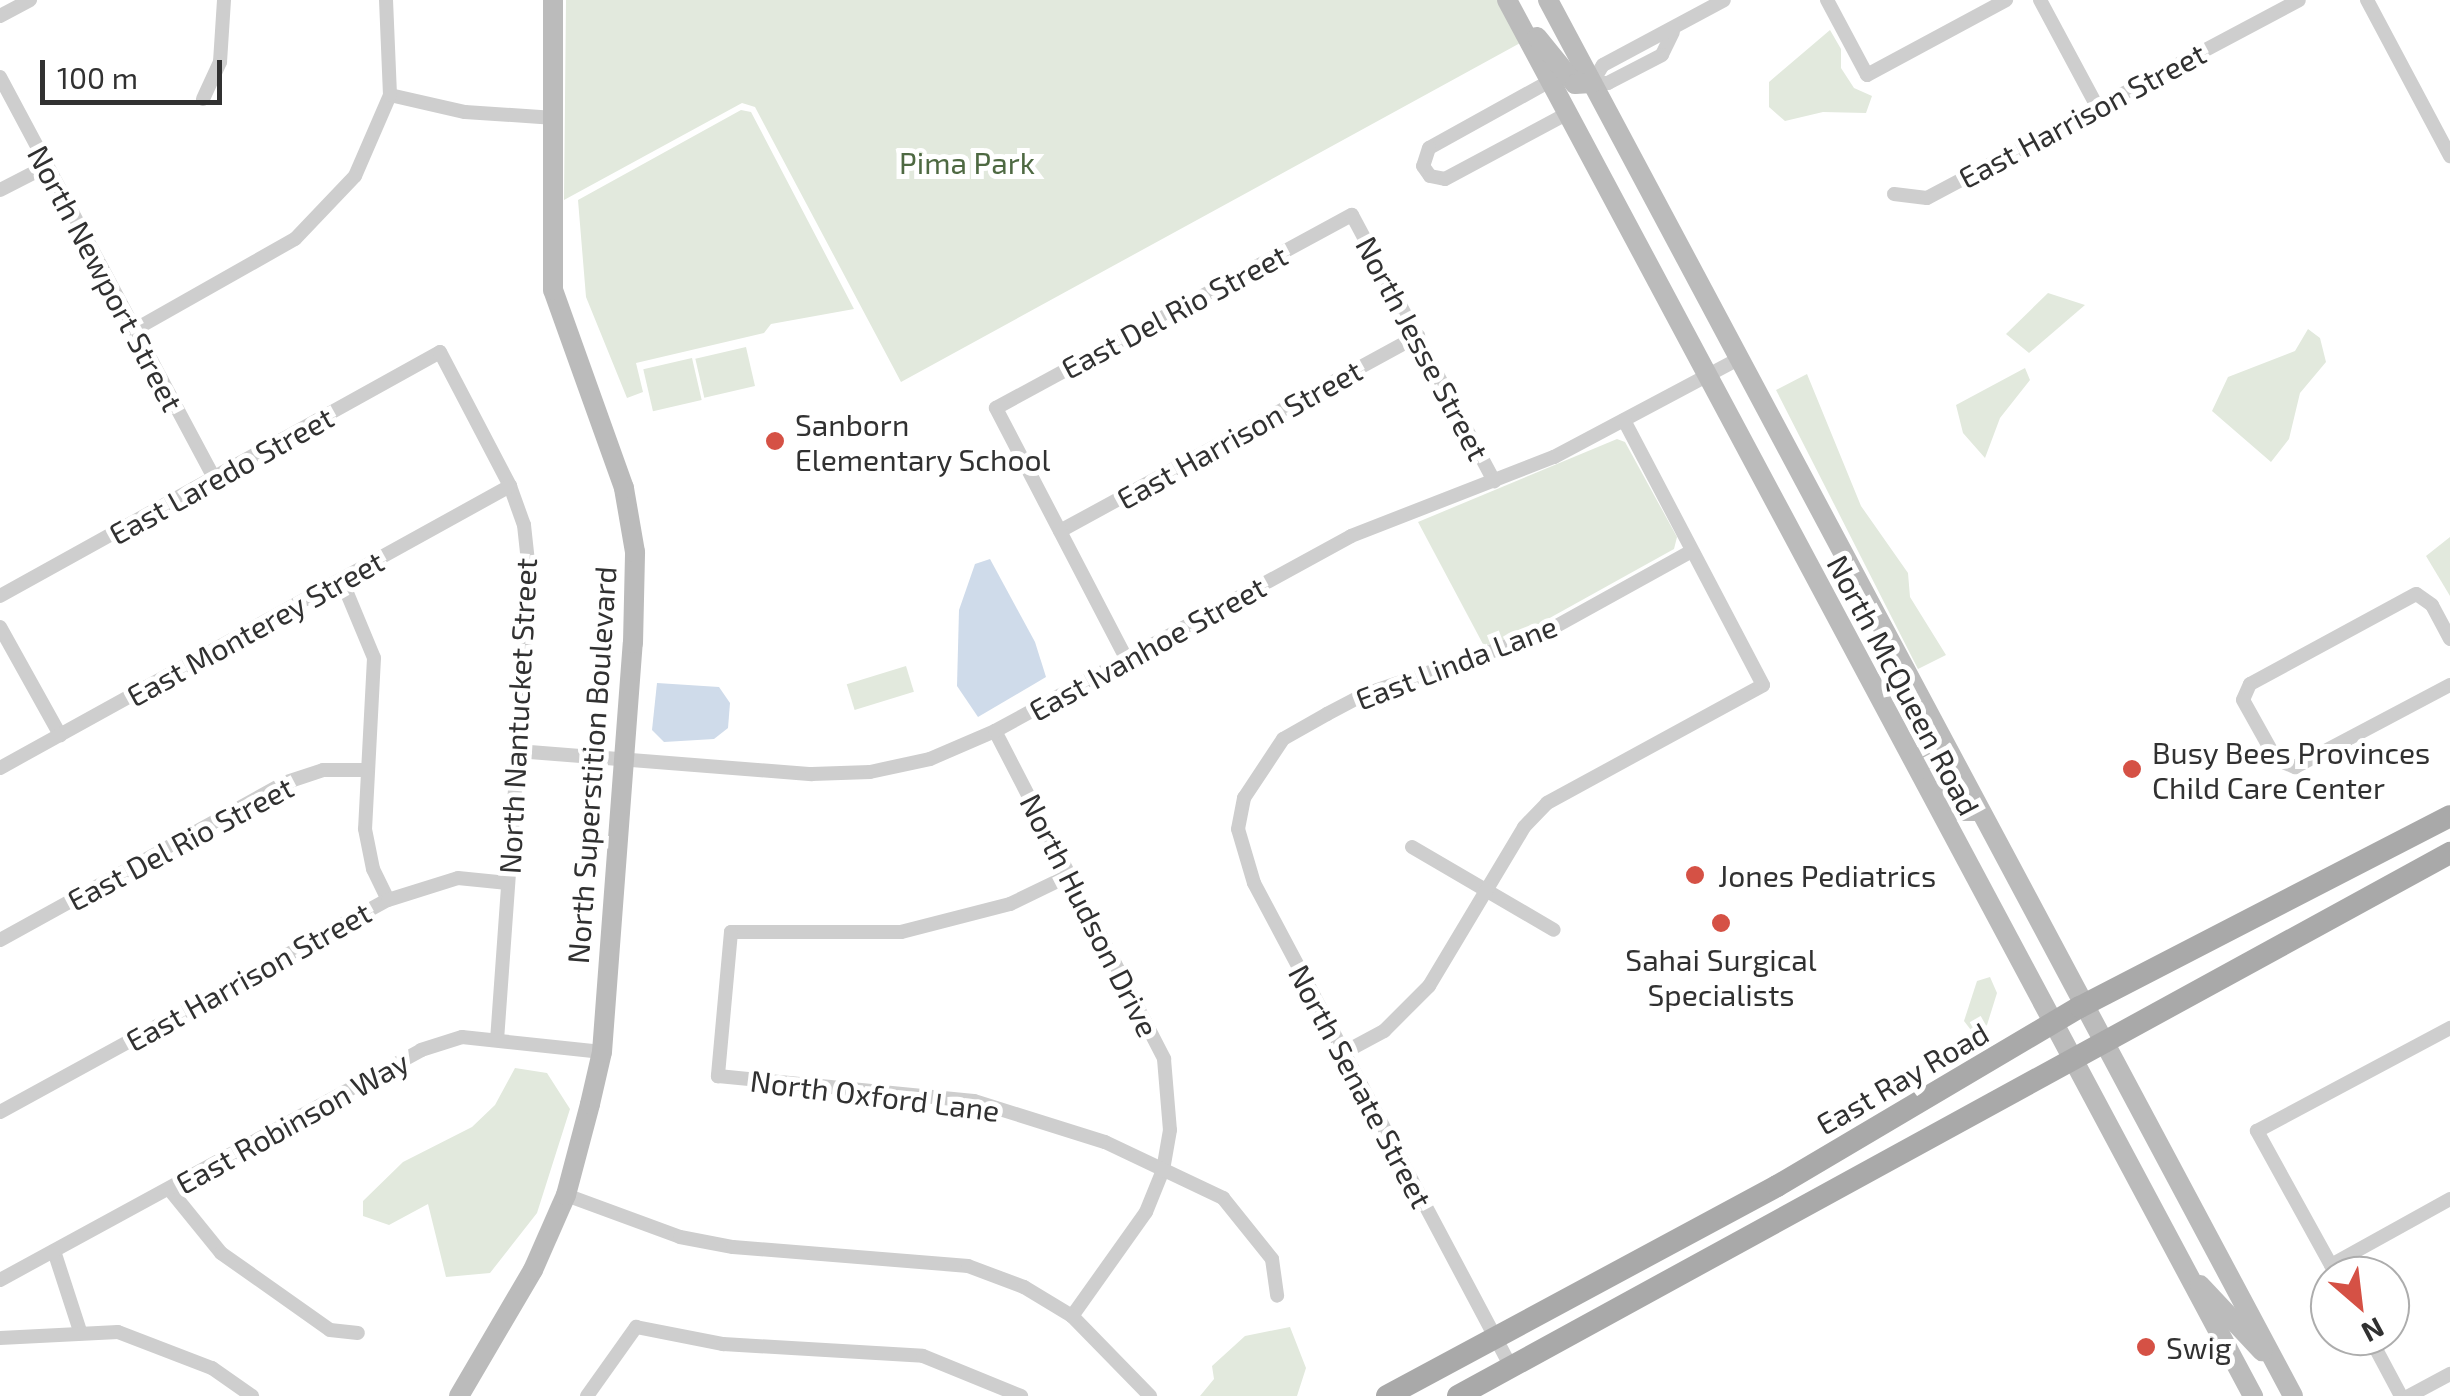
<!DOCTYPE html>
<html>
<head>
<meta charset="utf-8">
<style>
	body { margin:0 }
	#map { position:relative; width:2450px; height:1396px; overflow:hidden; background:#fff; font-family:"Exo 2",sans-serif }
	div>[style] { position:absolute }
	.green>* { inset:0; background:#e2e9dd; transform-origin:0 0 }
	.water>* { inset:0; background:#cfdbea }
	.street>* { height:14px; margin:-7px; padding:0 7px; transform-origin:7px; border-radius:7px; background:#cecece }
	.secondary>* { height:20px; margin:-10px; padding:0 10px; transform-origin:10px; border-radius:10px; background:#bbb }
	.primary>* { height:22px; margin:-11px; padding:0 11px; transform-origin:11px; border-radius:11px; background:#a9a9a9 }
	.dots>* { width:28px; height:28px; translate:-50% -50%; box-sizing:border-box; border:5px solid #fff; border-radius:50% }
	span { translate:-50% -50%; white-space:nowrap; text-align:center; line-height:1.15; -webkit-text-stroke:10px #fff; paint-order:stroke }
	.street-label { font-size:30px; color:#313131 }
	.park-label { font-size:30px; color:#4e6942 }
	.poi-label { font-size:30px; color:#313131 }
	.left { translate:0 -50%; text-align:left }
	.north { position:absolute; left:2310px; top:1256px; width:100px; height:100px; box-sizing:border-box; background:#fff; border:2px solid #adadad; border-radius:50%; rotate:152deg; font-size:28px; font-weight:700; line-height:40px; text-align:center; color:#313131 }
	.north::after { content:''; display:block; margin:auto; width:35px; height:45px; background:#d55145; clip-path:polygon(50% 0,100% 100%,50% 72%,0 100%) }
	.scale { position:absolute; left:40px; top:60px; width:182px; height:45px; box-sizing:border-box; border:5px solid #313131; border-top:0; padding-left:12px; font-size:30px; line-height:35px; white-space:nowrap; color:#313131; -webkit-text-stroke:8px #fff; paint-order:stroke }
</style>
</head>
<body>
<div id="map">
	<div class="green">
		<div style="clip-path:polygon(566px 0,1499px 0,1522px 42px,901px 382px,755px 107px,742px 103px,564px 200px)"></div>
		<div style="clip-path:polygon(1830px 30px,1841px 49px,1841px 68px,1854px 88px,1872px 96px,1866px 113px,1823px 112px,1785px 121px,1769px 107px,1769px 82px)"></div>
		<div style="clip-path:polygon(741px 110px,751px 112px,854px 309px,771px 324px,764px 333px,636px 363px,643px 392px,627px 398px,586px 297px,578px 200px)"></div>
		<div style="clip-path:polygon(2048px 293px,2085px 305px,2029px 353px,2006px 334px)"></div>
		<div style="clip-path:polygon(2308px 329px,2320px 338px,2326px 362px,2300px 393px,2289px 439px,2271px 462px,2212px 411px,2228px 377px,2295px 351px)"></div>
		<div style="left:746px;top:347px;width:40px;height:52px;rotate:77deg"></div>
		<div style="left:692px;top:358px;width:43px;height:50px;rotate:77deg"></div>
		<div style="clip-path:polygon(2025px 368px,2030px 380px,2000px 418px,1985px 458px,1963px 433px,1956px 405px)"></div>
		<div style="clip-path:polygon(1807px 374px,1861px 506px,1908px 573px,1910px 597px,1946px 655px,1918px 669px,1776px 390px)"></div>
		<div style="clip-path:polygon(1617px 439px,1625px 442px,1677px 537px,1674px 549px,1521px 634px,1484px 646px,1418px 522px)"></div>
		<div style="clip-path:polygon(2450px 537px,2450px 596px,2426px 556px)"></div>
		<div style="left:906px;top:666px;width:27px;height:62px;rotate:73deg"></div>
		<div style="clip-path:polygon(1990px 977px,1997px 993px,1987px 1025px,1974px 1034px,1964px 1021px,1977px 981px)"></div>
		<div style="clip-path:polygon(515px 1068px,547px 1073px,570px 1109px,537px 1213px,490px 1273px,446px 1277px,428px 1204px,389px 1225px,363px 1216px,363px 1201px,403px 1162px,472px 1127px,495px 1105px)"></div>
		<div style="clip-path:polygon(1290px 1327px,1306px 1368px,1297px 1396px,1200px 1396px,1214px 1379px,1212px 1366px,1245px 1336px)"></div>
	</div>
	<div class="water">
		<div style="clip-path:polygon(990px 559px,1035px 642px,1046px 677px,978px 717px,957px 686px,959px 610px,975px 564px)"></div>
		<div style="clip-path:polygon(657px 683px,719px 687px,730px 703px,728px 728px,714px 739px,664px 742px,652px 730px)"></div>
	</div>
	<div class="street">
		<div style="left:1827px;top:0;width:85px;rotate:61.9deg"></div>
		<div style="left:1867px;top:75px;width:158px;rotate:-28.3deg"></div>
		<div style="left:2040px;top:0;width:123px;rotate:61.8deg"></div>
		<div style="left:2367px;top:0;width:177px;rotate:62deg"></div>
		<div style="left:0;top:16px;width:34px;rotate:-28deg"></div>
		<div style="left:1673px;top:32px;width:25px;rotate:116deg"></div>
		<div style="left:1662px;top:55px;width:61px;rotate:152.6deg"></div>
		<div style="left:1608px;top:83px;width:16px;rotate:180deg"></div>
		<div style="left:1592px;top:83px;width:21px;rotate:-59deg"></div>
		<div style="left:1603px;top:65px;width:137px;rotate:-28.2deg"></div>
		<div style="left:0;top:77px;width:456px;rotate:61.9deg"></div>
		<div style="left:1550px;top:81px;width:138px;rotate:151deg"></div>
		<div style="left:1429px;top:148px;width:19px;rotate:108deg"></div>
		<div style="left:1423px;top:166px;width:12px;rotate:55deg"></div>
		<div style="left:1430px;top:176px;width:15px;rotate:11deg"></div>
		<div style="left:1445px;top:179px;width:140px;rotate:-28.2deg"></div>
		<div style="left:390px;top:95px;width:77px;rotate:12.8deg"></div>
		<div style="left:465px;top:112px;width:90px;rotate:3.8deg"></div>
		<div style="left:203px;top:99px;width:41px;rotate:-65.3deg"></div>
		<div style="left:220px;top:62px;width:62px;rotate:-86.3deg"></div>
		<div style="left:0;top:190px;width:51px;rotate:-27.1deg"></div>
		<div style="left:1894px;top:194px;width:33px;rotate:7deg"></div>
		<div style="left:1927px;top:198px;width:421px;rotate:-28deg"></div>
		<div style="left:134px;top:330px;width:185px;rotate:-29.5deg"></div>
		<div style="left:295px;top:239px;width:87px;rotate:-46.4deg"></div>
		<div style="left:355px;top:176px;width:88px;rotate:-66.6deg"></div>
		<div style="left:390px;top:95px;width:95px;rotate:-92.4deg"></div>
		<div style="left:1060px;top:531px;width:408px;rotate:-28.6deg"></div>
		<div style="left:342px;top:581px;width:83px;rotate:67.4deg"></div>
		<div style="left:374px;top:658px;width:171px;rotate:93deg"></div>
		<div style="left:365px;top:829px;width:41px;rotate:78.7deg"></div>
		<div style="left:373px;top:869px;width:34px;rotate:64deg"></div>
		<div style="left:0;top:596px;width:503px;rotate:-29.01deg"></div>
		<div style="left:440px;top:352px;width:151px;rotate:62.4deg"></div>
		<div style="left:510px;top:486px;width:41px;rotate:70.3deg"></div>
		<div style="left:524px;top:525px;width:55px;rotate:83.8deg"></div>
		<div style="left:530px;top:580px;width:461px;rotate:94.1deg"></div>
		<div style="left:0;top:627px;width:124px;rotate:60.9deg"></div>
		<div style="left:2450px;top:639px;width:38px;rotate:-118deg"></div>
		<div style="left:2432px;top:605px;width:19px;rotate:-145deg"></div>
		<div style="left:2416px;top:594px;width:189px;rotate:151.5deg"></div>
		<div style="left:2250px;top:684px;width:17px;rotate:114deg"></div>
		<div style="left:2243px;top:700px;width:68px;rotate:60.8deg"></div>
		<div style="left:2276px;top:759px;width:21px;rotate:23deg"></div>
		<div style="left:2295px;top:767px;width:175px;rotate:-27.9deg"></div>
		<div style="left:1126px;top:658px;width:282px;rotate:-117.5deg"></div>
		<div style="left:996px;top:408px;width:405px;rotate:-28.5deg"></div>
		<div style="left:1352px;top:215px;width:302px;rotate:61.9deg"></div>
		<div style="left:995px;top:731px;width:369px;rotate:62.7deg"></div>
		<div style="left:1164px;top:1059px;width:71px;rotate:85.2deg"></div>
		<div style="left:1170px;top:1130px;width:41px;rotate:99.9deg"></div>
		<div style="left:1163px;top:1170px;width:45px;rotate:112deg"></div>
		<div style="left:1146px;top:1212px;width:128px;rotate:125.4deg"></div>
		<div style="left:517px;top:751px;width:296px;rotate:4.5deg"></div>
		<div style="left:812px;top:774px;width:58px;rotate:-2deg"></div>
		<div style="left:870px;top:772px;width:61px;rotate:-12.2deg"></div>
		<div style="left:930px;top:759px;width:71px;rotate:-23.3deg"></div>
		<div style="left:995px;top:731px;width:406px;rotate:-28.7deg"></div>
		<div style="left:1351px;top:536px;width:218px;rotate:-21.3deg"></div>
		<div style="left:1554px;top:457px;width:208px;rotate:-28deg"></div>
		<div style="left:0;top:768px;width:583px;rotate:-28.94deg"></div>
		<div style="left:1412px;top:847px;width:164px;rotate:30.3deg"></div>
		<div style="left:1068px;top:876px;width:64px;rotate:154.2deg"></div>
		<div style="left:1010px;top:904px;width:113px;rotate:165.6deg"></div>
		<div style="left:901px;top:932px;width:170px;rotate:180deg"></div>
		<div style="left:731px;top:932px;width:145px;rotate:95.2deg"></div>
		<div style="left:718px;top:1076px;width:257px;rotate:5.6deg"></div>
		<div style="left:974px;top:1101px;width:137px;rotate:17.4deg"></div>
		<div style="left:1105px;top:1142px;width:131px;rotate:25.4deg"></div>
		<div style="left:1223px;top:1198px;width:78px;rotate:51.2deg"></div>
		<div style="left:1272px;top:1259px;width:37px;rotate:82deg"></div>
		<div style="left:0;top:940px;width:325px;rotate:-28.9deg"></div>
		<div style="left:284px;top:783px;width:41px;rotate:-18.4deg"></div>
		<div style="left:323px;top:770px;width:44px"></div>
		<div style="left:1343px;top:1053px;width:47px;rotate:-28.2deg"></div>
		<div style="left:1384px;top:1031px;width:64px;rotate:-45deg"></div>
		<div style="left:1429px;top:986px;width:185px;rotate:-59.1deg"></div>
		<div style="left:1524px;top:827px;width:33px;rotate:-46deg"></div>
		<div style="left:1547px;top:803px;width:246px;rotate:-28.6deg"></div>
		<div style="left:1763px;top:685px;width:299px;rotate:-117.7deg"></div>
		<div style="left:0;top:1112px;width:442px;rotate:-28.7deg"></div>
		<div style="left:388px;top:900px;width:73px;rotate:-17.4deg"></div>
		<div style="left:458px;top:878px;width:50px;rotate:5.7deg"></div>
		<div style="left:170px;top:1190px;width:81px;rotate:51deg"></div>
		<div style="left:221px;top:1253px;width:133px;rotate:35.2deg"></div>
		<div style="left:330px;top:1330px;width:28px;rotate:6deg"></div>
		<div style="left:566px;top:1195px;width:121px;rotate:20.2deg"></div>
		<div style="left:680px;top:1237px;width:54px;rotate:10.7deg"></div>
		<div style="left:733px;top:1247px;width:236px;rotate:4.6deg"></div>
		<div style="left:968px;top:1266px;width:60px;rotate:20.6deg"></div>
		<div style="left:1024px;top:1287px;width:56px;rotate:31.1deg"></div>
		<div style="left:1072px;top:1316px;width:112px;rotate:45.7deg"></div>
		<div style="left:54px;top:1251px;width:84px;rotate:72deg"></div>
		<div style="left:2331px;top:1265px;width:136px;rotate:-29deg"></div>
		<div style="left:2337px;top:1276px;width:166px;rotate:-118.9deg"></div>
		<div style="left:2257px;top:1131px;width:219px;rotate:-28.1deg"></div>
		<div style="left:0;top:1280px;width:480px;rotate:-28.6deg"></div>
		<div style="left:421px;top:1050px;width:43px;rotate:-17.6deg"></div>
		<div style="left:462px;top:1037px;width:141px;rotate:6.1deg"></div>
		<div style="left:2369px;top:1336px;width:68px;rotate:61.9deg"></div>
		<div style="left:0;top:1338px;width:118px;rotate:-2.9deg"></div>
		<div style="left:118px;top:1332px;width:101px;rotate:21deg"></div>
		<div style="left:212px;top:1368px;width:49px;rotate:35deg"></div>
		<div style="left:1511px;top:1367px;width:548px;rotate:-117.97deg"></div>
		<div style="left:1254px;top:883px;width:56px;rotate:-106.5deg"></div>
		<div style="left:1238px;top:829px;width:32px;rotate:-79deg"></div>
		<div style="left:1244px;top:798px;width:71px;rotate:-56.5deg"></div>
		<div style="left:1283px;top:739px;width:51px;rotate:-29.6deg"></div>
		<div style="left:1327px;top:714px;width:41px;rotate:-27.8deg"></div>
		<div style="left:1363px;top:695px;width:189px;rotate:-18.8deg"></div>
		<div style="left:1542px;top:634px;width:171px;rotate:-29deg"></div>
		<div style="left:587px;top:1396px;width:85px;rotate:-54.6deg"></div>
		<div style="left:636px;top:1327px;width:89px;rotate:11.1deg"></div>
		<div style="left:723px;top:1344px;width:200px;rotate:3.4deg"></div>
		<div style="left:923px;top:1356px;width:106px;rotate:22.2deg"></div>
		<div style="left:2409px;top:1396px;width:47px;rotate:-28.2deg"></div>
	</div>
	<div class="secondary">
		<div style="left:1507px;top:0;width:1583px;rotate:61.88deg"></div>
		<div style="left:1548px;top:0;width:1582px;rotate:61.91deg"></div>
		<div style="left:1537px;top:37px;width:60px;rotate:51deg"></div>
		<div style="left:1575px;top:84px;width:17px;rotate:-3deg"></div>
		<div style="left:1920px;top:757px;width:67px;rotate:53.5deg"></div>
		<div style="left:1960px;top:811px;width:17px"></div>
		<div style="left:2200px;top:1285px;width:91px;rotate:46.8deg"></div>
		<div style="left:459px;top:1396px;width:146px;rotate:-59.6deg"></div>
		<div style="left:533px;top:1270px;width:82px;rotate:-66.3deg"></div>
		<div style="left:566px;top:1195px;width:94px;rotate:-75.2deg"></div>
		<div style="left:590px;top:1104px;width:53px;rotate:-77deg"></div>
		<div style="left:602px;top:1052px;width:410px;rotate:-85.7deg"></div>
		<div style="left:633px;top:643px;width:91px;rotate:-88.7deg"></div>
		<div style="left:635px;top:552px;width:65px;rotate:-99.8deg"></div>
		<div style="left:624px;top:488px;width:210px;rotate:-109.7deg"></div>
		<div style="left:553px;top:290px;width:290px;rotate:-90deg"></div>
	</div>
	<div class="primary">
		<div style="left:1387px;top:1396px;width:443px;rotate:-28.3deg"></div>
		<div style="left:1777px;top:1186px;width:352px;rotate:-30.6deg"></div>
		<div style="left:2080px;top:1007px;width:416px;rotate:-27.3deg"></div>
		<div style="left:1458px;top:1396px;width:1131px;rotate:-28.7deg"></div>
	</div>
	<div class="dots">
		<div style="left:775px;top:441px;background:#d55145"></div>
		<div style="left:2132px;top:769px;background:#d55145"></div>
		<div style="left:1695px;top:875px;background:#d55145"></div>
		<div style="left:1721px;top:923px;background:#d55145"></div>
		<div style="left:2146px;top:1347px;background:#d55145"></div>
	</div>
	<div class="street-label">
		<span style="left:2082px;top:115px;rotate:-28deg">East Harrison Street</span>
		<span style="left:106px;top:278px;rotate:62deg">North Newport Street</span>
		<span style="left:1174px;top:311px;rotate:-28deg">East Del Rio Street</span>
		<span style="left:1423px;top:348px;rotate:62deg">North Jesse Street</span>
		<span style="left:1239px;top:434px;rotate:-29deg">East Harrison Street</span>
		<span style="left:221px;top:475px;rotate:-29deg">East Laredo Street</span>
		<span style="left:255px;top:628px;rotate:-29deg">East Monterey Street</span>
		<span style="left:1147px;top:648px;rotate:-29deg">East Ivanhoe Street</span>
		<span style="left:1456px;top:662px;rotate:-21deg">East Linda Lane</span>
		<span style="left:1904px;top:685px;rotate:62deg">North McQueen Road</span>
		<span style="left:517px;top:716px;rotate:-87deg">North Nantucket Street</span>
		<span style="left:591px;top:765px;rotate:-86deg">North Superstition Boulevard</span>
		<span style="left:180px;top:843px;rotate:-28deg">East Del Rio Street</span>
		<span style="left:1090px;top:915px;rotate:63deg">North Hudson Drive</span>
		<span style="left:248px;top:976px;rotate:-29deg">East Harrison Street</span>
		<span style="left:1902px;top:1078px;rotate:-30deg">East Ray Road</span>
		<span style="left:1361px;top:1086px;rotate:62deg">North Senate Street</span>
		<span style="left:875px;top:1095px;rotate:7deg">North Oxford Lane</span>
		<span style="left:292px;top:1122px;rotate:-29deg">East Robinson Way</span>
	</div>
	<div class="park-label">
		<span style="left:967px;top:162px">Pima Park</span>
	</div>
	<div class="poi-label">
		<span class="left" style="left:795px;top:441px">Sanborn<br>Elementary School</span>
		<span class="left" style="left:2152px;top:769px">Busy Bees Provinces<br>Child Care Center</span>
		<span class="left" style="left:1718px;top:875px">Jones Pediatrics</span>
		<span style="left:1721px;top:976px">Sahai Surgical<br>Specialists</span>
		<span class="left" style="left:2166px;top:1347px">Swig</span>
	</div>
	<div class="north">N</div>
	<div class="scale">100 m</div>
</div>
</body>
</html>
